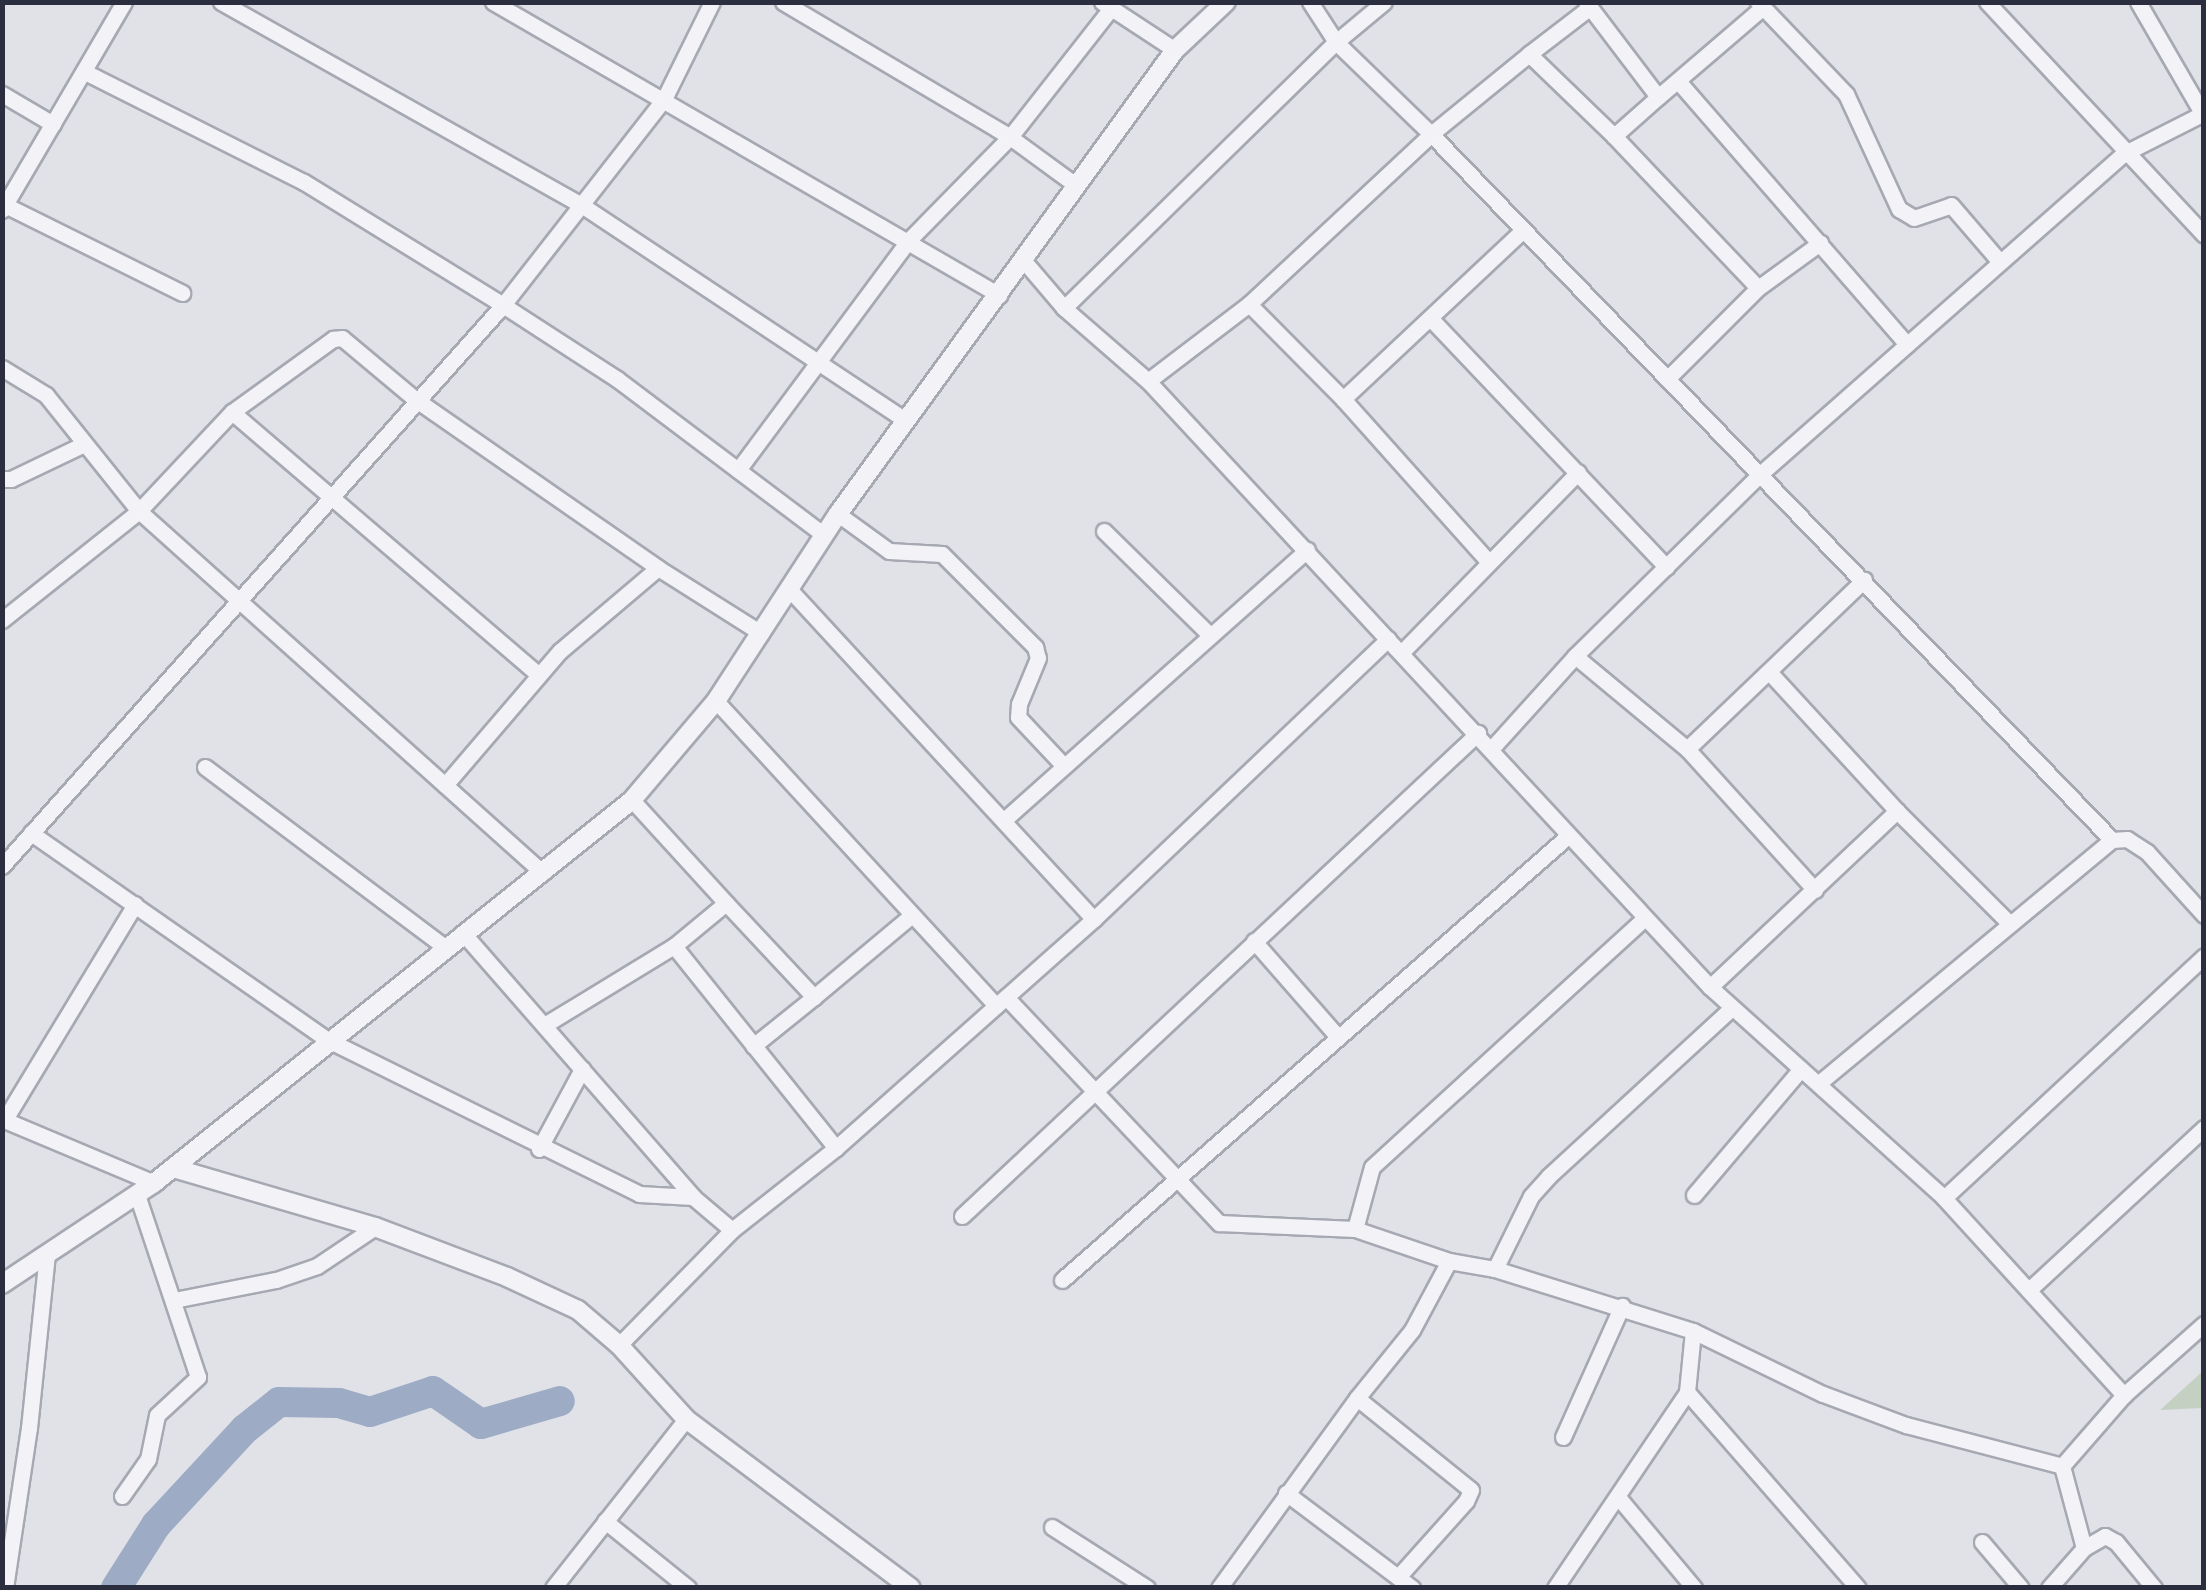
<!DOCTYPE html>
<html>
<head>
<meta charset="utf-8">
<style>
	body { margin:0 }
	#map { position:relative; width:2206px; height:1590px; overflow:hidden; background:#e0e2e8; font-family:"Alegreya Sans",sans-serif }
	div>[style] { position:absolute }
	.green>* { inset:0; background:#c4d1c2 }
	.river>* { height:30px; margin:-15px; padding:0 15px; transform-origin:15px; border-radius:15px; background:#9eabc5 }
	.roads { filter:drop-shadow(2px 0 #a6a8b2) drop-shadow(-2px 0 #a6a8b2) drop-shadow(0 2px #a6a8b2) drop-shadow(0 -2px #a6a8b2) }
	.minor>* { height:15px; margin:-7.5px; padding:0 7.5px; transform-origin:7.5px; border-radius:7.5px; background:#f3f3f7 }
	.tertiary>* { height:18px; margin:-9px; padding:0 9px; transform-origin:9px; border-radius:9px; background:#f3f3f7 }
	span { translate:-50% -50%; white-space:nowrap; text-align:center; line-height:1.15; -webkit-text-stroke:8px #f0f1f6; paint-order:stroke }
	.frame { position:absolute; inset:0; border:5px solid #2a2e3e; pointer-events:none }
</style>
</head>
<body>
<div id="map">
	<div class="green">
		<div style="clip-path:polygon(2203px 1371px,2203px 1408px,2160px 1410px)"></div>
	</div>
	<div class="river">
		<div style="left:116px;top:1588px;width:75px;rotate:-57.6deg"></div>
		<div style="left:156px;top:1525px;width:131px;rotate:-47.2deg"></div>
		<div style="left:245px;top:1429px;width:43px;rotate:-38.5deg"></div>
		<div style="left:279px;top:1402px;width:60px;rotate:1deg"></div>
		<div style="left:339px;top:1403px;width:32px;rotate:16deg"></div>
		<div style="left:370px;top:1412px;width:66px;rotate:-18.4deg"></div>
		<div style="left:433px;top:1391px;width:58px;rotate:34.5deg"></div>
		<div style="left:481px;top:1424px;width:82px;rotate:-16.2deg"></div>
	</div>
	<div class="roads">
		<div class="minor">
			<div style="left:221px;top:2px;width:416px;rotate:29.4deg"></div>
			<div style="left:583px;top:206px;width:385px;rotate:33.6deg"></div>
			<div style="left:493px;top:2px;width:585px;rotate:30.07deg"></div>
			<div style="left:783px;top:2px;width:264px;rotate:30.7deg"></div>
			<div style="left:1010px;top:137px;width:83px;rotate:36.2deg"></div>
			<div style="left:1102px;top:2px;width:87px;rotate:33.3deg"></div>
			<div style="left:1310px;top:2px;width:48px;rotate:57deg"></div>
			<div style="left:1336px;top:42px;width:132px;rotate:44.1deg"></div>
			<div style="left:1431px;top:134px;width:981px;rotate:46.03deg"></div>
			<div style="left:1586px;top:2px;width:119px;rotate:52.8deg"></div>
			<div style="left:1658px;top:97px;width:59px;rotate:138.4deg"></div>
			<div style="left:1758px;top:2px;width:127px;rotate:46.3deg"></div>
			<div style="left:1846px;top:94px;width:127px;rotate:65.3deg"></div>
			<div style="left:1899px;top:209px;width:17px;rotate:31deg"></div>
			<div style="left:1914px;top:218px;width:39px;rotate:-19deg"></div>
			<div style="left:1951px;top:205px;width:75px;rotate:49.3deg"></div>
			<div style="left:1987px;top:2px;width:318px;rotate:47deg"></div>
			<div style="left:2138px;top:2px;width:128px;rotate:60deg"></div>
			<div style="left:1589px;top:8px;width:76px;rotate:142.5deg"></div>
			<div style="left:1529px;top:54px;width:118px;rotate:44deg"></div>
			<div style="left:1614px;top:136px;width:209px;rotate:46.5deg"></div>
			<div style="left:85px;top:72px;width:245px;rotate:26.7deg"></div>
			<div style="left:304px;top:182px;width:234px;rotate:31.7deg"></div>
			<div style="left:503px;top:305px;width:136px;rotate:33deg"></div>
			<div style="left:617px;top:379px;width:258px;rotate:37deg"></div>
			<div style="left:1678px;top:81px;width:349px;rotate:49deg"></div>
			<div style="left:2px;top:94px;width:59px;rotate:30.5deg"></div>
			<div style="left:1658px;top:97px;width:138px;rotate:-40.6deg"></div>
			<div style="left:5px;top:205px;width:198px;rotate:26.4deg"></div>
			<div style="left:2px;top:210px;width:241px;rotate:-59.6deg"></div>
			<div style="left:1024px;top:261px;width:62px;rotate:49.6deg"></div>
			<div style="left:1064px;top:308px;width:111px;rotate:41deg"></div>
			<div style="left:1148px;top:381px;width:826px;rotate:47.16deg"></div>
			<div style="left:1710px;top:987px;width:315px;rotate:42deg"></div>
			<div style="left:1944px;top:1198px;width:267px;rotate:47.6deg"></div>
			<div style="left:1249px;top:304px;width:134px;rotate:45.3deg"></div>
			<div style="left:1064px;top:308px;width:380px;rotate:-44.4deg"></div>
			<div style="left:1336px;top:42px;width:62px;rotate:-39.8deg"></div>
			<div style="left:1431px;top:319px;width:342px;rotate:46.5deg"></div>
			<div style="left:2px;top:368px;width:52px;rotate:31.5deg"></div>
			<div style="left:46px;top:395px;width:149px;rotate:51.3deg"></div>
			<div style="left:139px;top:511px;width:542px;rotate:41.86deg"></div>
			<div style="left:1667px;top:379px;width:129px;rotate:-45deg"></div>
			<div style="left:1758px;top:288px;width:77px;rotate:-36deg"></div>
			<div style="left:1148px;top:381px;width:127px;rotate:-37.3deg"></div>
			<div style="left:1249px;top:304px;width:249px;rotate:-43deg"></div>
			<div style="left:1431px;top:134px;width:127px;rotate:-39.2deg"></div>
			<div style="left:232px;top:412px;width:403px;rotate:40.6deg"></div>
			<div style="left:738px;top:470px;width:287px;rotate:-53.4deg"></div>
			<div style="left:909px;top:240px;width:144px;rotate:-45.6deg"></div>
			<div style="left:1010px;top:137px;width:164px;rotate:-51.9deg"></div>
			<div style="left:2px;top:479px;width:9px"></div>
			<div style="left:11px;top:479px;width:79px;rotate:-25.6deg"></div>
			<div style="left:838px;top:514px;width:63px;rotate:36deg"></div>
			<div style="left:889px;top:551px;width:53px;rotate:3.2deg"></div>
			<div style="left:942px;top:554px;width:132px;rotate:45deg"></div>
			<div style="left:1035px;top:647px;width:11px;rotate:75deg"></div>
			<div style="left:1038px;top:658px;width:50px;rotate:112.4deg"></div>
			<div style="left:1019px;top:704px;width:13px;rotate:94deg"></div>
			<div style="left:1018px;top:717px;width:66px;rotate:46.8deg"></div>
			<div style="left:1104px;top:531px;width:148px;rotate:44.5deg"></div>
			<div style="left:1487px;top:560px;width:216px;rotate:-131.8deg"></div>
			<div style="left:1343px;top:399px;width:247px;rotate:-43.2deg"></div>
			<div style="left:790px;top:590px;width:448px;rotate:47.3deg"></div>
			<div style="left:2px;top:620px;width:175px;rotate:-38.5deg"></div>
			<div style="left:139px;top:511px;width:136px;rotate:-46.8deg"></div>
			<div style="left:232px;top:412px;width:125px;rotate:-35.9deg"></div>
			<div style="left:333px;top:339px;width:9px;rotate:-6deg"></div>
			<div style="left:342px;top:338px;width:95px;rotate:39.9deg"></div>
			<div style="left:415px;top:399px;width:296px;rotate:34.8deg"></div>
			<div style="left:658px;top:568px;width:122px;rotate:32.3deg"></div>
			<div style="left:1401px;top:653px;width:253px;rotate:-45.6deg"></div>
			<div style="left:1575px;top:656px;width:146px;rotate:39.7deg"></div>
			<div style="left:716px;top:701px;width:414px;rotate:47.4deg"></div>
			<div style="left:1492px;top:748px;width:124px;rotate:-47.9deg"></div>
			<div style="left:1575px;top:656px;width:257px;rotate:-44.5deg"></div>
			<div style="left:1758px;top:476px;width:489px;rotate:-41.4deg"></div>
			<div style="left:2125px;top:153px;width:89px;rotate:-26.9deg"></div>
			<div style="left:205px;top:767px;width:300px;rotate:36.9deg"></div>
			<div style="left:445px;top:785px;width:177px;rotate:-49.4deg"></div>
			<div style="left:560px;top:651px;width:128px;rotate:-40.3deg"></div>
			<div style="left:632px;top:800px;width:139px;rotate:47.6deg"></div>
			<div style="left:1897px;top:811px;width:157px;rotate:45deg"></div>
			<div style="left:1004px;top:820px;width:406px;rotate:-41.7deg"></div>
			<div style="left:31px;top:833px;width:362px;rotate:34.9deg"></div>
			<div style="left:328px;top:1040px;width:347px;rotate:26.3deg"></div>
			<div style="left:639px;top:1194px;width:54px;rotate:3.2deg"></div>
			<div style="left:2px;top:866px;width:752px;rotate:-48.23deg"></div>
			<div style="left:503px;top:305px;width:261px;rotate:-52deg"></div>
			<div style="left:664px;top:99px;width:108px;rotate:-63.7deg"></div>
			<div style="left:1815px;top:890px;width:190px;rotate:-132.2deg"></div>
			<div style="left:1687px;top:749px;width:245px;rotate:-43.7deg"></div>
			<div style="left:463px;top:933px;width:350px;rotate:48.9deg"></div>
			<div style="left:693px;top:1197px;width:51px;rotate:40.2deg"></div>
			<div style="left:1254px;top:941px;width:128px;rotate:48.8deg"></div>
			<div style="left:674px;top:946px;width:259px;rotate:51.3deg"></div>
			<div style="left:1710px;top:987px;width:257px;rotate:-43.3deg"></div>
			<div style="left:1897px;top:811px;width:189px;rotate:-132.6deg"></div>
			<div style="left:814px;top:997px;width:126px;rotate:-39.9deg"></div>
			<div style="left:1006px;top:997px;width:311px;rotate:46.7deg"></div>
			<div style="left:1219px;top:1223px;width:136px;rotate:2.5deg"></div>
			<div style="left:1355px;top:1229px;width:99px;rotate:18.8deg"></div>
			<div style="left:1449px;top:1261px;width:47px;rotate:9.9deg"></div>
			<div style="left:1495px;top:1269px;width:207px;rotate:17.4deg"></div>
			<div style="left:1693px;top:1331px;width:144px;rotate:25.9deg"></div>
			<div style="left:1823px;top:1394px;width:89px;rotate:20.5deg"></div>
			<div style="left:1906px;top:1425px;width:161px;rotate:14.7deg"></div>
			<div style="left:546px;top:1024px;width:150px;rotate:-31.4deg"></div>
			<div style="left:674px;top:946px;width:67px;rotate:-39.6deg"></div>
			<div style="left:726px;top:903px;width:129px;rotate:46.9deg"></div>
			<div style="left:814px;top:997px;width:78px;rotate:141.2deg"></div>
			<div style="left:1819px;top:1083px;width:381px;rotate:-39.7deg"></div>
			<div style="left:2112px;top:840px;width:15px;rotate:-4deg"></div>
			<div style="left:2127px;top:839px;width:24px;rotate:33deg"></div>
			<div style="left:2147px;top:852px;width:85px;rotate:47.9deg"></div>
			<div style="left:2px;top:1119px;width:165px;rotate:22.8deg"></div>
			<div style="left:5px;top:1119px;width:251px;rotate:-58.8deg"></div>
			<div style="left:539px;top:1149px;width:91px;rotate:-61.7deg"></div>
			<div style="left:1694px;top:1195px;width:165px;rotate:-49.7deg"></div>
			<div style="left:1944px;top:1198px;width:355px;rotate:-42.9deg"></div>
			<div style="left:962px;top:1216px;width:707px;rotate:-43.11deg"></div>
			<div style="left:1355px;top:1229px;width:64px;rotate:-74.7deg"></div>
			<div style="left:1372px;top:1167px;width:369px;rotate:-42.4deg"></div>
			<div style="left:1495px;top:1269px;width:81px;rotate:-63.7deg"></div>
			<div style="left:1531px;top:1196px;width:27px;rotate:-48deg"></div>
			<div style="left:1549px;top:1176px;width:248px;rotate:-42.6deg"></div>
			<div style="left:1062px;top:1280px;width:673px;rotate:-41.27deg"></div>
			<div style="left:2031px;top:1288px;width:236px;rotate:-42.8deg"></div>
			<div style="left:174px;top:1300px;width:104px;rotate:-11.1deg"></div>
			<div style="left:276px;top:1280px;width:43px;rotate:-18.9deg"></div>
			<div style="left:317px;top:1266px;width:70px;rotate:-33.9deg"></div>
			<div style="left:619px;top:1345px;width:161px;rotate:-45.5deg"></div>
			<div style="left:732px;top:1230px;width:132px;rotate:-38.3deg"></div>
			<div style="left:836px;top:1148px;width:345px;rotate:-41.6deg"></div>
			<div style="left:1094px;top:919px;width:406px;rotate:-43.6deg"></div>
			<div style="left:1687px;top:1392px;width:260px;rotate:48.9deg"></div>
			<div style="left:1357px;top:1398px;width:146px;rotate:38.9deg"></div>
			<div style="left:1471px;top:1490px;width:12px;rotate:114deg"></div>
			<div style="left:1466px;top:1501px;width:102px;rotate:131.8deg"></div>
			<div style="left:1563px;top:1437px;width:144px;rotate:-65.8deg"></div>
			<div style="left:2062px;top:1466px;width:94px;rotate:-48.9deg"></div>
			<div style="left:2124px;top:1395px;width:107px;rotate:-41.6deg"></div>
			<div style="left:2062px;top:1466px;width:85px;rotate:75deg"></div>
			<div style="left:1286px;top:1493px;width:158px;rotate:37deg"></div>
			<div style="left:122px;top:1496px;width:45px;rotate:-54.9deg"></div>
			<div style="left:148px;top:1459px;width:45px;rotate:-78.4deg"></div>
			<div style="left:157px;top:1415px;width:56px;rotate:-42.8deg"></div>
			<div style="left:198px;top:1377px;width:192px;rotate:-108.5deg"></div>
			<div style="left:1618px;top:1497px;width:119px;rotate:50.1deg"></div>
			<div style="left:605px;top:1521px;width:107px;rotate:38.9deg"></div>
			<div style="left:1052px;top:1527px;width:113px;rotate:32.7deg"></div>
			<div style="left:1982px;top:1542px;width:60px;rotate:49.7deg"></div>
			<div style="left:5px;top:1588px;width:162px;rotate:-81.5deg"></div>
			<div style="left:29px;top:1428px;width:174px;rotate:-84.1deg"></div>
			<div style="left:553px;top:1588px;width:215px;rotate:-51.8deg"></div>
			<div style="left:1219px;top:1588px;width:235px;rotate:-54deg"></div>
			<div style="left:1357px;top:1398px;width:87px;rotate:-51deg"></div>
			<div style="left:1412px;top:1330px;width:78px;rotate:-61.8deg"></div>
			<div style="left:1555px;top:1588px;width:236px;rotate:-56deg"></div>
			<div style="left:1687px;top:1392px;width:61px;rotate:-84.4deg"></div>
			<div style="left:2049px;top:1588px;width:53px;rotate:-48.8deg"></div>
			<div style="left:2084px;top:1548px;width:24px;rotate:-30deg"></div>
			<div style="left:2105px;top:1536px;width:13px;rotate:29deg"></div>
			<div style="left:2116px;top:1542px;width:60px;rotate:50.4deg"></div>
		</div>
		<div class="tertiary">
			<div style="left:173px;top:1168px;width:210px;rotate:16.3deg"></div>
			<div style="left:375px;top:1227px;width:141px;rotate:20.7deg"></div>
			<div style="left:507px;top:1277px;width:78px;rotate:24.9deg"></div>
			<div style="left:578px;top:1310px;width:54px;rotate:40.5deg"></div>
			<div style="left:619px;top:1345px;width:100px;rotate:47.8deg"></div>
			<div style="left:686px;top:1419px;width:281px;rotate:36.9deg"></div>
			<div style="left:2px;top:1284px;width:182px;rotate:-33.6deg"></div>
			<div style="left:154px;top:1183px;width:613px;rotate:-38.7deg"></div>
			<div style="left:632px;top:800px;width:130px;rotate:-49.7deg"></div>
			<div style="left:716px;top:701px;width:223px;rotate:-56.9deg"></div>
			<div style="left:838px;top:514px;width:573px;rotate:-54.01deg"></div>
			<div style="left:1175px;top:50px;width:70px;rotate:-43.3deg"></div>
		</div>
	</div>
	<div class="frame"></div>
</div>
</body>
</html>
